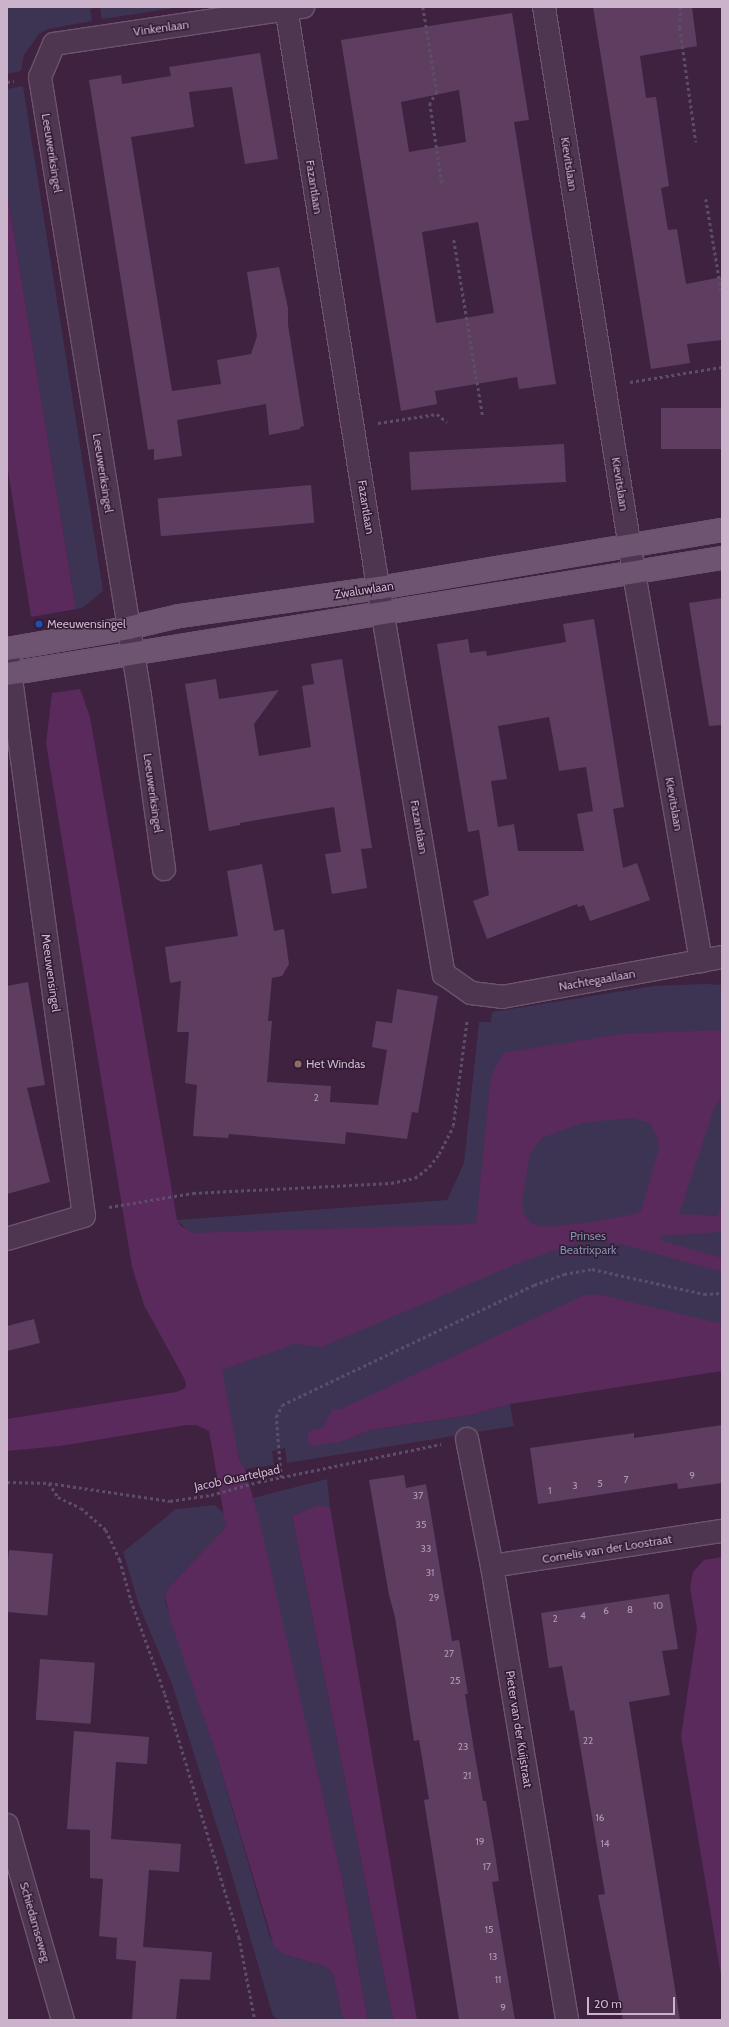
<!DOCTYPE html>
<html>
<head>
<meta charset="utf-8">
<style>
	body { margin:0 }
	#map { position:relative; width:729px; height:2027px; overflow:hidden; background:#3e2240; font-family:Cabin,sans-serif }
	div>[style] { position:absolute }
	.green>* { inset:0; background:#3c3452 }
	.water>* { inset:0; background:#592a5b }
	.building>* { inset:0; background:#5e3e60; transform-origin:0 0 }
	.path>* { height:2.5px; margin-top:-1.25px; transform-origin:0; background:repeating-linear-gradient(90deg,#5c4e69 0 3px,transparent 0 6px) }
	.roads { filter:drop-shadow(1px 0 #6c546e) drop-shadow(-1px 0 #6c546e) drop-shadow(0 1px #6c546e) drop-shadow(0 -1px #6c546e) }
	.minor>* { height:22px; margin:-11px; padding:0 11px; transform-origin:11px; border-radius:11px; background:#4e3650 }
	.major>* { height:22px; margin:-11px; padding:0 11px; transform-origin:11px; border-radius:11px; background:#6e5470 }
	.dots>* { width:11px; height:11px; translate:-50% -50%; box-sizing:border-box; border:2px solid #331b35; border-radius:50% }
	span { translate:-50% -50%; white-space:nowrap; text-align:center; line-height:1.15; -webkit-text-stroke:3px #331b35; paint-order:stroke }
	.number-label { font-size:10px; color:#af96b0 }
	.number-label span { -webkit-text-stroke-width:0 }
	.street-label { font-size:12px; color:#cab3cb }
	.poi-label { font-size:12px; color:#cab3cb }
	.left { translate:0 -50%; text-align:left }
	.park-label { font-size:12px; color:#7f90ac }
	.frame { position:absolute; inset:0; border:8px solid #cab3cb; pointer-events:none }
	.scale { position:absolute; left:587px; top:1997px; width:88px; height:18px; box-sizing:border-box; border:2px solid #cab3cb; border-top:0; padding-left:5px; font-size:12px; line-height:14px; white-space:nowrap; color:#cab3cb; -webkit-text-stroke:3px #331b35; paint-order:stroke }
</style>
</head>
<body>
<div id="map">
	<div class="green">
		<div style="clip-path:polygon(7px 7px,181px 7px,102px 19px,100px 7px,90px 9px,92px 21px,48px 29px,39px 34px,24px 55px,21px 71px,7px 74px)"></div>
		<div style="clip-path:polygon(23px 86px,103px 591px,82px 608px,76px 609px,7px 191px,7px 89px)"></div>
		<div style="clip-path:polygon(705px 984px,722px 985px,722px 1351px,310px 1442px,341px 1442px,371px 1430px,470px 1415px,510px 1404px,514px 1426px,287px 1463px,285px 1448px,272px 1451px,274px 1465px,245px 1469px,239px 1458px,187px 1230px,177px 1220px,447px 1200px,464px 1163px,479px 1022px,491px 1022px,492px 1012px,654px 986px)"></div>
		<div style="clip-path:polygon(327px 1479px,330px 1507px,318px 1505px,292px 1516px,393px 2020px,368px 2020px,342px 1879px,253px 1498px)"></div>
		<div style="clip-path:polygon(215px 1505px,225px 1515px,226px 1527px,171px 1585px,165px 1595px,166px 1604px,218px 1760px,270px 1937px,284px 1954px,326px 1967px,333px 1974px,343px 2020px,279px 2020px,273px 2016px,229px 1865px,172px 1684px,139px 1605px,123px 1552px,176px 1509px)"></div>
	</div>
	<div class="water">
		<div style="clip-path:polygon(7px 191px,76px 609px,31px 617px,7px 464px)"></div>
		<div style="clip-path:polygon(evenodd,80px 689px,90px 717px,177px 1220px,181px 1226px,193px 1233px,476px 1224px,491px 1076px,503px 1053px,620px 1034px,722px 1030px,722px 1096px,714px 1109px,679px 1214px,718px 1216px,722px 1199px,722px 1232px,659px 1236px,663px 1241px,722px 1258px,722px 1272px,625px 1245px,589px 1239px,521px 1262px,322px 1347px,294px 1344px,222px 1370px,239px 1459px,245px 1469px,260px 1523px,342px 1879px,368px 2020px,343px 2020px,333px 1974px,326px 1967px,284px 1954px,274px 1946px,218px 1760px,170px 1619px,165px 1595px,171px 1585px,226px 1527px,209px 1431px,196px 1425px,186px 1425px,60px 1446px,7px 1451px,7px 1419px,176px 1392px,184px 1389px,186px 1385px,185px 1380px,144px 1305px,132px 1267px,46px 743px,52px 693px,80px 689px,632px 1118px,650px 1123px,657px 1137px,659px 1148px,641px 1211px,634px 1214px,594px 1222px,544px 1227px,531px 1224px,524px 1214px,522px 1199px,530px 1154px,542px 1138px,582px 1123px,632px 1118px)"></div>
		<div style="clip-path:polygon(584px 1295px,603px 1295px,722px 1324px,722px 1371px,510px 1404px,470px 1415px,371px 1430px,341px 1442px,311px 1446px,310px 1442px,307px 1443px,308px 1432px,324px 1427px,332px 1410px,341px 1409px)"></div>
		<div style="clip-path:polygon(318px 1505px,330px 1507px,417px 2020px,393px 2020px,292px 1516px)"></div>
		<div style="clip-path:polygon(722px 1557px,722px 1981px,681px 1736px,697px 1629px,690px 1587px,693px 1572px,704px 1560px)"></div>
	</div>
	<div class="building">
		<div style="clip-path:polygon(593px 7px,692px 7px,697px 46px,640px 56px,646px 98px,656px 97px,669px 186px,661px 188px,668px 230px,677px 229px,686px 284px,722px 277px,722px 340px,687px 344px,690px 363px,651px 369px)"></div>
		<div style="clip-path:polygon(evenodd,512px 13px,529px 120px,514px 122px,556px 384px,519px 389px,517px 377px,435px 391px,437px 404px,401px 411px,341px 40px,512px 13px,459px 90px,466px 142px,409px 152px,401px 102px,459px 90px,512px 13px,478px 222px,494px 313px,436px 323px,422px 232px,478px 222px)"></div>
		<div style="clip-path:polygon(260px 53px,278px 159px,245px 164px,232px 87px,189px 92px,194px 127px,131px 137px,172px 391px,221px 384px,217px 360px,251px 354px,257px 336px,247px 272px,279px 267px,288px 308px,288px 325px,304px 426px,300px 427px,300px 429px,269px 435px,266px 404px,177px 420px,182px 456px,154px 460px,154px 449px,148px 450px,89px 80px,121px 75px,122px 84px,171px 76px,169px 67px)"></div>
		<div style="left:722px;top:408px;width:41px;height:61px;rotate:90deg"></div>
		<div style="left:564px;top:444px;width:38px;height:155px;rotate:87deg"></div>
		<div style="left:311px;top:485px;width:38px;height:154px;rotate:85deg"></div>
		<div style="clip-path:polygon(722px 598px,722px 725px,709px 726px,689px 603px)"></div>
		<div style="clip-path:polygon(evenodd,594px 619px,624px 807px,613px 809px,623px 868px,637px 863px,650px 900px,590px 921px,584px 905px,578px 907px,577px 904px,487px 939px,473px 901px,489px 895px,479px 830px,468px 832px,437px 644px,468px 639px,470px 653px,486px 651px,487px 656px,566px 642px,563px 624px,594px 619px,549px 717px,559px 771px,586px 767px,593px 811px,577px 814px,584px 851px,518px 851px,514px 824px,498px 827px,491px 781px,507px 779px,498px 726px,549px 717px)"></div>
		<div style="clip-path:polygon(342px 659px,372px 848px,361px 849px,367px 888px,332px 894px,325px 854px,341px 852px,334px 807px,240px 823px,240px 825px,209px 831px,185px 684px,216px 679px,219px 699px,279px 690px,254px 724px,259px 756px,311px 747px,302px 686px,314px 684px,311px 664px)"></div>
		<div style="clip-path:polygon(262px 864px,274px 931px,284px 929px,289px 964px,282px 976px,272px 978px,268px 1021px,272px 1021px,267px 1082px,331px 1086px,330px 1102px,378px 1105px,387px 1050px,372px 1047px,376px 1021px,392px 1023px,397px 989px,438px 996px,418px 1113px,412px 1112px,407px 1139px,346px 1132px,345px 1144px,229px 1134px,228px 1138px,193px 1136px,197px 1085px,185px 1083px,189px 1032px,177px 1032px,181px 981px,170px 983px,165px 947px,238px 936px,227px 871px)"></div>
		<div style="clip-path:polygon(28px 982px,45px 1085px,27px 1088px,50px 1182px,7px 1194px,7px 986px)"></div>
		<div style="clip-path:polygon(34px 1319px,40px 1343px,7px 1351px,7px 1326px)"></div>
		<div style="clip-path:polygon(722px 1425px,722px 1483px,678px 1489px,677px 1483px,538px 1504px,530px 1448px,634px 1433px,634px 1438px)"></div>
		<div style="clip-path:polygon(404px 1475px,406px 1488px,426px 1484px,452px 1641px,459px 1640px,468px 1694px,465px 1694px,474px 1750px,483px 1801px,486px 1801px,495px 1854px,499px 1881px,492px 1882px,515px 2020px,459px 2020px,424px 1800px,429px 1799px,424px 1770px,419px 1740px,414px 1741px,395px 1617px,389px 1595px,369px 1480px)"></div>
		<div style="left:9px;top:1550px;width:44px;height:62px;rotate:5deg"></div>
		<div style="clip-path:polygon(669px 1594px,678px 1649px,662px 1651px,670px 1695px,629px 1702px,680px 2020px,623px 2020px,598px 1895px,605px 1894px,574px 1710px,570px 1711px,562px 1666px,549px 1668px,541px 1613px)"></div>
		<div style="left:40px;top:1659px;width:55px;height:61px;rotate:4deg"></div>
		<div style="clip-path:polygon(74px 1731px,149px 1737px,147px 1764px,116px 1762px,111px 1839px,181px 1844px,179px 1872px,149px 1870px,143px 1947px,212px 1952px,210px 1980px,180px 1979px,176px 2020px,132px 2020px,136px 1961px,116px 1959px,117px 1938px,99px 1936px,103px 1879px,90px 1878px,90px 1830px,67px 1829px)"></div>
	</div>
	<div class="path">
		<div style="left:423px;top:7px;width:86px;rotate:80.6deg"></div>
		<div style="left:437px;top:92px;width:13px;rotate:122deg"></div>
		<div style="left:430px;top:103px;width:81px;rotate:81.5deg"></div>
		<div style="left:681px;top:7px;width:21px;rotate:93deg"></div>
		<div style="left:680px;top:28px;width:115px;rotate:82deg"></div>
		<div style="left:7px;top:82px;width:7px;rotate:-8deg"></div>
		<div style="left:706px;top:199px;width:97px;rotate:80.5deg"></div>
		<div style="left:454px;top:240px;width:179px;rotate:80.7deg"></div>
		<div style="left:630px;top:382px;width:93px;rotate:-9.3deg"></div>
		<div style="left:378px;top:423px;width:60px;rotate:-8.7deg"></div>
		<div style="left:437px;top:414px;width:13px;rotate:39deg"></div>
		<div style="left:109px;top:1207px;width:85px;rotate:-9.5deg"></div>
		<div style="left:193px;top:1193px;width:198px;rotate:-2.9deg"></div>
		<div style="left:391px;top:1183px;width:25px;rotate:-12deg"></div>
		<div style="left:415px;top:1178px;width:18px;rotate:-38deg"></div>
		<div style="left:429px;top:1167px;width:16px;rotate:-52deg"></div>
		<div style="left:439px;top:1154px;width:31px;rotate:-63deg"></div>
		<div style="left:453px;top:1126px;width:108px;rotate:-82.5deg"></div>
		<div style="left:281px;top:1478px;width:61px;rotate:-94.7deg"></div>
		<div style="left:276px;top:1417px;width:13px;rotate:-63deg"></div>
		<div style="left:282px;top:1405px;width:279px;rotate:-25.5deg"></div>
		<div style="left:534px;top:1285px;width:32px;rotate:-20deg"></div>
		<div style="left:564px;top:1274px;width:28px;rotate:-10deg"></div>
		<div style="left:592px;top:1269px;width:115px;rotate:12.6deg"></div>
		<div style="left:704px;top:1294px;width:18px;rotate:-3deg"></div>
		<div style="left:7px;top:1482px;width:42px;rotate:1.4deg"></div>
		<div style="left:49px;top:1483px;width:122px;rotate:8.5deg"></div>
		<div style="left:170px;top:1501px;width:41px;rotate:-8.3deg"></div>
		<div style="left:211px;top:1495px;width:49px;rotate:-15.5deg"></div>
		<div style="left:258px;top:1482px;width:187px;rotate:-11.7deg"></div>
		<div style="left:49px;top:1483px;width:17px;rotate:57deg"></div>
		<div style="left:58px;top:1497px;width:25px;rotate:26deg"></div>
		<div style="left:81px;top:1508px;width:33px;rotate:41deg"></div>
		<div style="left:106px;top:1530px;width:33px;rotate:65deg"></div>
		<div style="left:120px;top:1560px;width:41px;rotate:74.6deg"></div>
		<div style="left:131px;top:1600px;width:100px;rotate:70.1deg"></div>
		<div style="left:165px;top:1694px;width:254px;rotate:73.1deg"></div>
		<div style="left:239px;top:1937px;width:85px;rotate:79.1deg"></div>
	</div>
	<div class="roads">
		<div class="minor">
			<div style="left:286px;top:7px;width:574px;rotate:80.98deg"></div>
			<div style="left:376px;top:574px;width:406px;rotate:80.4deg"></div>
			<div style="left:444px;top:974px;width:33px;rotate:35deg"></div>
			<div style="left:471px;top:993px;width:31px;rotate:7deg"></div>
			<div style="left:502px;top:997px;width:224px;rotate:-10.3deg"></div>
			<div style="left:544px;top:7px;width:573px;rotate:80.97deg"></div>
			<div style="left:634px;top:573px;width:394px;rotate:80.2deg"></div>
			<div style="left:7px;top:649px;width:572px;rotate:82.27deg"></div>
			<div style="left:84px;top:1216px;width:80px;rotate:163.4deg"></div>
			<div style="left:164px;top:869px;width:175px;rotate:-97.9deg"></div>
			<div style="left:140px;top:696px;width:627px;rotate:-99.18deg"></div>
			<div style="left:40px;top:77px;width:36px;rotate:-67deg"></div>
			<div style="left:54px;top:44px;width:252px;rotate:-8.5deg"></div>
			<div style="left:467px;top:1439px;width:129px;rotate:78.9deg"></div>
			<div style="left:492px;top:1566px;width:460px;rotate:80.6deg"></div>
			<div style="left:492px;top:1566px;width:233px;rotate:-8.7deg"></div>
			<div style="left:7px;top:1825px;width:203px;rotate:74deg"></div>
		</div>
		<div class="major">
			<div style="left:7px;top:649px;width:123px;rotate:-9.8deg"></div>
			<div style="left:128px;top:628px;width:52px;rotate:-13.2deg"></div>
			<div style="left:179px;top:616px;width:202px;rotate:-8deg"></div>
			<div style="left:379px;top:588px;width:348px;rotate:-9.6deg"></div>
			<div style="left:7px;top:674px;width:724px;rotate:-9.22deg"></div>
		</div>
	</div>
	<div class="dots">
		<div style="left:39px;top:624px;background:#1a4fb4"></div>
		<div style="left:298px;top:1064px;background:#8d6e63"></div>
	</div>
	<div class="number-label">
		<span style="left:316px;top:1098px">2</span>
		<span style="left:692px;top:1476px">9</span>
		<span style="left:626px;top:1480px">7</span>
		<span style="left:600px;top:1484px">5</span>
		<span style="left:575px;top:1486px">3</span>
		<span style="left:550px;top:1491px">1</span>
		<span style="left:418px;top:1496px">37</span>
		<span style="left:421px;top:1525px">35</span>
		<span style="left:426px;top:1549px">33</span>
		<span style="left:430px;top:1573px">31</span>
		<span style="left:434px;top:1598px">29</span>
		<span style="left:658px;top:1606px">10</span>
		<span style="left:630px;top:1610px">8</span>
		<span style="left:606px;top:1611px">6</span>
		<span style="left:583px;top:1616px">4</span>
		<span style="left:555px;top:1619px">2</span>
		<span style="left:449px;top:1654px">27</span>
		<span style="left:455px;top:1681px">25</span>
		<span style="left:588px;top:1741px">22</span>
		<span style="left:463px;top:1747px">23</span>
		<span style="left:467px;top:1776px">21</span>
		<span style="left:600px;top:1818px">16</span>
		<span style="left:480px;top:1842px">19</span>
		<span style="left:605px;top:1844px">14</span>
		<span style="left:487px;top:1867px">17</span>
		<span style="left:489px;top:1930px">15</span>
		<span style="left:493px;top:1957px">13</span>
		<span style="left:498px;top:1980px">11</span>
		<span style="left:503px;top:2008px">9</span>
	</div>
	<div class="street-label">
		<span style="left:161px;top:28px;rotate:-8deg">Vinkenlaan</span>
		<span style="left:52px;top:153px;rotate:81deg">Leeuweriksingel</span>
		<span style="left:569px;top:164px;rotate:81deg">Kievitslaan</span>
		<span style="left:314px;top:187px;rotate:81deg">Fazantlaan</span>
		<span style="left:103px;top:473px;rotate:81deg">Leeuweriksingel</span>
		<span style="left:620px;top:484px;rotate:81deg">Kievitslaan</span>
		<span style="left:366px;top:507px;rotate:81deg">Fazantlaan</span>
		<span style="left:364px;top:590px;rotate:-9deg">Zwaluwlaan</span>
		<span style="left:153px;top:793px;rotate:82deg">Leeuweriksingel</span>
		<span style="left:674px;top:804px;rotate:80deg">Kievitslaan</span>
		<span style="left:419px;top:827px;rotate:80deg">Fazantlaan</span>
		<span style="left:51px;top:973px;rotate:82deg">Meeuwensingel</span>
		<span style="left:597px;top:980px;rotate:-10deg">Nachtegaallaan</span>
		<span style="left:237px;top:1478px;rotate:-12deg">Jacob Quartelpad</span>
		<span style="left:607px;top:1549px;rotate:-9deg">Cornelis van der Loostraat</span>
		<span style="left:519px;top:1729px;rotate:81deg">Pieter van der Kuijstraat</span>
		<span style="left:35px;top:1922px;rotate:74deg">Schiedamseweg</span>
	</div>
	<div class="poi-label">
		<span class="left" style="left:47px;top:624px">Meeuwensingel</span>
		<span class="left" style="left:306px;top:1064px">Het Windas</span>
	</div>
	<div class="park-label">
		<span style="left:588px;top:1243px">Prinses<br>Beatrixpark</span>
	</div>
	<div class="frame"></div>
	<div class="scale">20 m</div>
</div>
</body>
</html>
